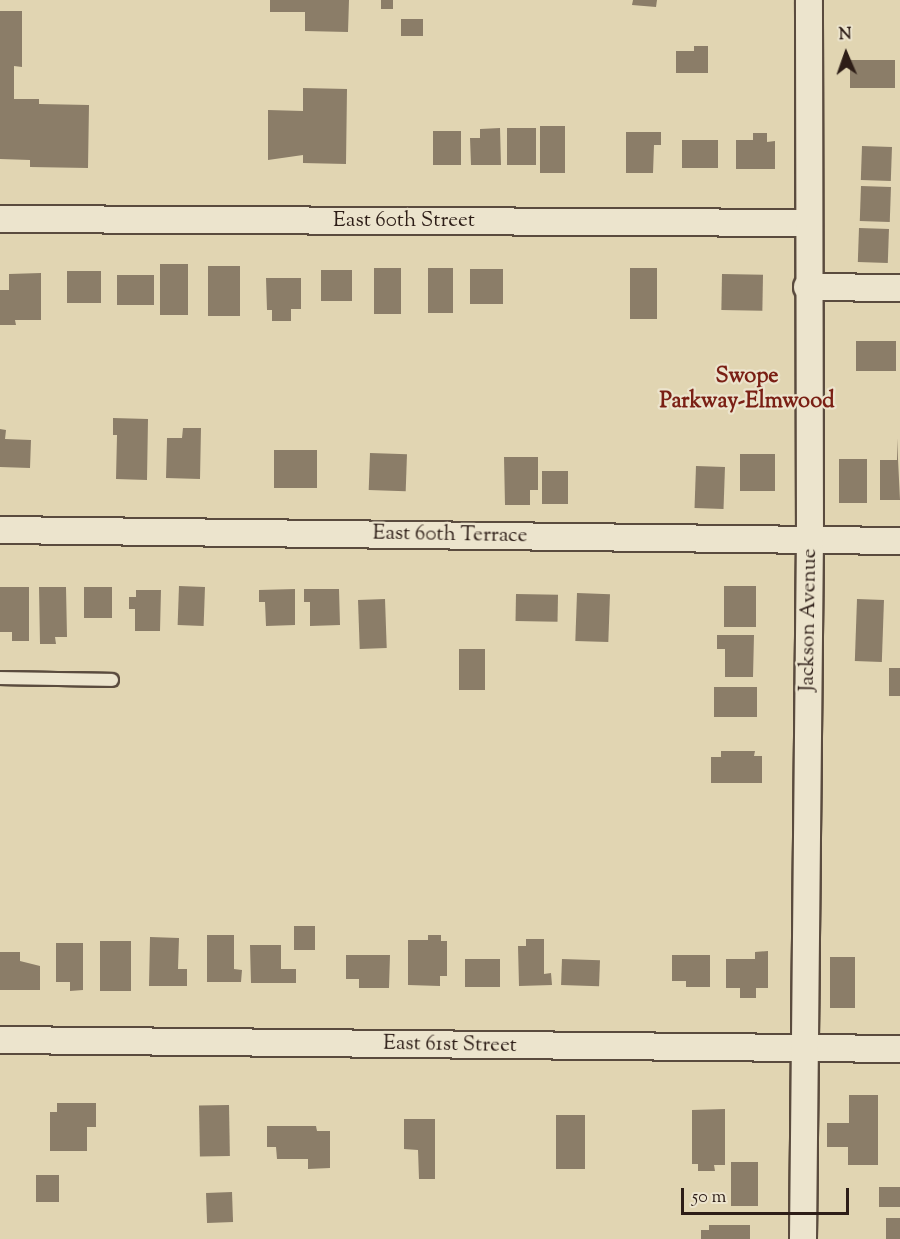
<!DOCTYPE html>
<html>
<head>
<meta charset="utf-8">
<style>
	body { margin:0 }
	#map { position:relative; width:900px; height:1239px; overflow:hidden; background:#e1d5b2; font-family:"Sorts Mill Goudy",serif }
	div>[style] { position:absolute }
	.building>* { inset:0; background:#8b7d68; transform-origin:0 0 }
	.roads { filter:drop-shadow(2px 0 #5a4b3e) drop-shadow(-2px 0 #5a4b3e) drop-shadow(0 2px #5a4b3e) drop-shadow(0 -2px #5a4b3e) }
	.service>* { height:12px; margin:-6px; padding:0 6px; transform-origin:6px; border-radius:6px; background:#ece4cd }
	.minor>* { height:26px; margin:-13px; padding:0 13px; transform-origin:13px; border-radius:13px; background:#ece4cd }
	span { translate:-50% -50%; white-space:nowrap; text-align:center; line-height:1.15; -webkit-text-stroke:4.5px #ece4cd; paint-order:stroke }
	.street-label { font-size:21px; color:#2d1d17 }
	.neighbourhood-label { font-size:22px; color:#7a1f14; font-weight:700 }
	.north { position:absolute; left:816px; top:24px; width:60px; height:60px; -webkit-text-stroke:4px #ece4cd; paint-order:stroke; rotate:358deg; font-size:16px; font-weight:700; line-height:24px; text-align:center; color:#2d1d17 }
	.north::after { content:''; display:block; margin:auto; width:21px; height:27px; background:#2d1d17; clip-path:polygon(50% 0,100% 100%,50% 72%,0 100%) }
	.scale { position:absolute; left:681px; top:1188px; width:168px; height:27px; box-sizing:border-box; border:3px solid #2d1d17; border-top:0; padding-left:8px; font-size:18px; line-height:21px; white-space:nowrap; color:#2d1d17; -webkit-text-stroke:4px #ece4cd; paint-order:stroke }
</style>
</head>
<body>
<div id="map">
	<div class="building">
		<div style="clip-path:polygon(270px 0,349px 0,348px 32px,305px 31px,305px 12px,270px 12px)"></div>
		<div style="left:381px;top:0;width:12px;height:9px"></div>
		<div style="clip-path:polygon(633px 0,657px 0,656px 7px,632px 5px)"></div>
		<div style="clip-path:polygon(0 11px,22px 11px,22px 67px,14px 66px,14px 99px,39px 99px,39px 104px,89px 105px,88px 168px,30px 167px,30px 160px,0 159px)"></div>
		<div style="left:401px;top:19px;width:22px;height:17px"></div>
		<div style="clip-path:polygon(694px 46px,708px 46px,708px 73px,676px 73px,676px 51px,694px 51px)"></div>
		<div style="left:850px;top:60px;width:45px;height:28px"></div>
		<div style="clip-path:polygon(303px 88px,347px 89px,346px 164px,303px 163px,303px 155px,268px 160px,268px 110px,303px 111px)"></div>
		<div style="left:540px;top:126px;width:25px;height:47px"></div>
		<div style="clip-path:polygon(500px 128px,501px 165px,471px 165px,470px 138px,480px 138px,480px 129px)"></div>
		<div style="left:507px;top:128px;width:29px;height:37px"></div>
		<div style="left:433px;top:131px;width:28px;height:34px"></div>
		<div style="clip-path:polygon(626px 132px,661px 132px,661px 145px,654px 145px,653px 173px,626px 173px)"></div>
		<div style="clip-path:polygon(753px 133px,767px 133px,767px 142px,775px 141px,775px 169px,736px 169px,736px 140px,753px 140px)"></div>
		<div style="left:682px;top:140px;width:36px;height:28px"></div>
		<div style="left:862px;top:146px;width:30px;height:34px;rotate:2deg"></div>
		<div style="left:861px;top:186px;width:30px;height:35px;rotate:2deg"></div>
		<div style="left:859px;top:228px;width:30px;height:34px;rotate:2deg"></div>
		<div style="left:160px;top:264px;width:28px;height:51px"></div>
		<div style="left:208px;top:266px;width:32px;height:50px"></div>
		<div style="left:374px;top:268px;width:27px;height:46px"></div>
		<div style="left:428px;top:268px;width:25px;height:45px"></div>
		<div style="left:630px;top:268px;width:27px;height:51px"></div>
		<div style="left:470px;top:269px;width:33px;height:35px"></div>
		<div style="left:321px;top:270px;width:31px;height:31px"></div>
		<div style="left:101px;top:271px;width:32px;height:34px;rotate:90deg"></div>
		<div style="clip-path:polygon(41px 273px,41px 320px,15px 320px,16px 325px,0 325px,0 290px,9px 290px,9px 274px)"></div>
		<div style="left:722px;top:274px;width:41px;height:36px;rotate:1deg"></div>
		<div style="left:117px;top:275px;width:37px;height:30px"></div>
		<div style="clip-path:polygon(266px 278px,301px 278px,301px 309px,291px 309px,291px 321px,272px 321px,272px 310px,267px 310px)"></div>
		<div style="left:856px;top:341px;width:40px;height:30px"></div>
		<div style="clip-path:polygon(113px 418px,148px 419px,147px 480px,116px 479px,117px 435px,113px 435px)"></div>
		<div style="clip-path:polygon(183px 428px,201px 428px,200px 479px,166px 478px,167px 438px,182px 438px)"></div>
		<div style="clip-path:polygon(0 429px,6px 430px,5px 439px,31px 440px,30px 468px,0 467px)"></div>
		<div style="clip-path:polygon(897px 438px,900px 500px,880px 500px,880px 460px,897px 460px)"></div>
		<div style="left:274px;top:450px;width:43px;height:38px"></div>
		<div style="left:370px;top:453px;width:37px;height:37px;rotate:2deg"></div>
		<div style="left:740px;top:454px;width:35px;height:37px"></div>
		<div style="clip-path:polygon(504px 457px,538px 457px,538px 490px,530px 490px,530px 505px,505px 505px)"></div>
		<div style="left:839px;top:459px;width:28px;height:44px"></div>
		<div style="left:696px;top:466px;width:29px;height:42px;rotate:2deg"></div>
		<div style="left:542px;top:471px;width:26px;height:33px"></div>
		<div style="left:179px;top:586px;width:26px;height:39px;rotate:2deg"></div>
		<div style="left:724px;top:586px;width:32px;height:41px"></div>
		<div style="clip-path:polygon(0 587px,29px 587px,29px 641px,12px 641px,12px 632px,0 632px)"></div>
		<div style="clip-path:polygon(39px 587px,66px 587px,67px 637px,55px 637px,56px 644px,40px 644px)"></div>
		<div style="left:84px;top:587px;width:28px;height:31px"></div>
		<div style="clip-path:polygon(295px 589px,295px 625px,266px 626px,265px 602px,259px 602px,259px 590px)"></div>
		<div style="clip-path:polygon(304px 589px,339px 589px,340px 625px,310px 626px,310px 602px,304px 602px)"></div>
		<div style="clip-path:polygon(136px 590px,161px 590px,160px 631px,135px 631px,135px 609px,129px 609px,129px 597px,136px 597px)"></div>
		<div style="left:577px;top:593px;width:33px;height:48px;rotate:2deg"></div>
		<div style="left:516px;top:594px;width:42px;height:27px;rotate:1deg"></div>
		<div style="left:385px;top:599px;width:49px;height:27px;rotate:88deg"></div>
		<div style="left:857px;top:599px;width:27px;height:62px;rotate:2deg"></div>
		<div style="clip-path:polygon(717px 635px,754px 635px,753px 677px,725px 677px,725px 649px,717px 649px)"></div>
		<div style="left:459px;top:649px;width:26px;height:41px"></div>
		<div style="left:889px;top:668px;width:11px;height:28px"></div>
		<div style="left:714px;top:687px;width:43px;height:30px"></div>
		<div style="clip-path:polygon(721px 751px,755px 751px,754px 756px,762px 756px,762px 783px,711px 783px,711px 757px,721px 757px)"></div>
		<div style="left:294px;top:926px;width:21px;height:24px"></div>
		<div style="clip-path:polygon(207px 935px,234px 935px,234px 969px,242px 970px,241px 982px,207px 982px)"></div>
		<div style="clip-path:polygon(428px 935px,441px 935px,441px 941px,447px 941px,447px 976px,440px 976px,440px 986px,408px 985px,408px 940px,428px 940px)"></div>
		<div style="clip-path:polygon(150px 937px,179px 938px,178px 969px,187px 969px,187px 986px,149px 986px)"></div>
		<div style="clip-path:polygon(526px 939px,544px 939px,544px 974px,551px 973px,552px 985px,519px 986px,518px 946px,526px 946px)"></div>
		<div style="left:100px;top:941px;width:31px;height:50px"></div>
		<div style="clip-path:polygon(56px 943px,83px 943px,83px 990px,70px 991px,70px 982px,56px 982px)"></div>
		<div style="clip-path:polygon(250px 945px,281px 945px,281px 969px,296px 969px,296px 983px,251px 983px)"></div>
		<div style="clip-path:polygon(768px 951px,768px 988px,756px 988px,756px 998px,740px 998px,740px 988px,726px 988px,726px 959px,755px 959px,755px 952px)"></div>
		<div style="clip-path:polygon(0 952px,20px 952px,20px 961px,40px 966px,40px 990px,0 990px)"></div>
		<div style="clip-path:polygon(346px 955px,390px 955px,389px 988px,359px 988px,359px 979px,346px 979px)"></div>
		<div style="clip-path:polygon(672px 955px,710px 955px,710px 987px,686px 987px,686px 981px,672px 981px)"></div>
		<div style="left:830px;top:957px;width:25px;height:51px"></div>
		<div style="left:465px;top:959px;width:35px;height:28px"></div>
		<div style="left:562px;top:959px;width:38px;height:26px;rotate:2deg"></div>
		<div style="clip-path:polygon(849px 1095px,878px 1095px,878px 1165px,848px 1165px,848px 1147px,827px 1147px,827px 1123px,849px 1123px)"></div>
		<div style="clip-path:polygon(57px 1103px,96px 1103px,96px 1127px,87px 1127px,87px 1151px,50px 1151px,50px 1112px,57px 1112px)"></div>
		<div style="left:229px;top:1105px;width:51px;height:30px;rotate:89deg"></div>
		<div style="clip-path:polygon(725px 1109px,725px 1165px,714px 1165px,715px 1171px,698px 1171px,698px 1164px,692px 1164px,692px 1110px)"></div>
		<div style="left:556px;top:1115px;width:29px;height:54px"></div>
		<div style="clip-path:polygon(404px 1119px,435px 1119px,435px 1179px,419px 1179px,418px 1150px,404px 1149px)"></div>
		<div style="clip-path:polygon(267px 1126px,316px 1126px,317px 1131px,330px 1131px,330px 1168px,308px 1169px,308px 1159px,277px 1159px,276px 1147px,267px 1147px)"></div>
		<div style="left:758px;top:1162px;width:44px;height:27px;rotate:90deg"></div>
		<div style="left:36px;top:1175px;width:23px;height:27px"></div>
		<div style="left:900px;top:1187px;width:20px;height:21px;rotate:90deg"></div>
		<div style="left:232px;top:1192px;width:30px;height:26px;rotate:88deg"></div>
		<div style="left:886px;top:1218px;width:14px;height:21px"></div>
		<div style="clip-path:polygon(709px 1225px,750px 1225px,750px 1239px,701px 1239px,701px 1230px,709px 1230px)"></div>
	</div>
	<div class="roads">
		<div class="service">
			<div style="left:0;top:678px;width:112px;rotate:1deg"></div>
		</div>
		<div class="minor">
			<div style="left:0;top:219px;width:808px;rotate:0.28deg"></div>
			<div style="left:807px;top:287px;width:93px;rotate:0.6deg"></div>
			<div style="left:0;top:530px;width:900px;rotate:0.7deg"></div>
			<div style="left:0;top:1040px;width:900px;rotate:0.57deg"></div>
			<div style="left:803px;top:1239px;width:699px;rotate:-89.43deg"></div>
			<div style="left:810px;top:540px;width:540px;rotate:-90.11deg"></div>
		</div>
	</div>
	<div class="street-label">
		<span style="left:404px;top:221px">East 60th Street</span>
		<span style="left:450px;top:535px;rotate:1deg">East 60th Terrace</span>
		<span style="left:809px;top:620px;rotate:-89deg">Jackson Avenue</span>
		<span style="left:450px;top:1045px;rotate:1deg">East 61st Street</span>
	</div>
	<div class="neighbourhood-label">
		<span style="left:747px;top:390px">Swope<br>Parkway-Elmwood</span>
	</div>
	<div class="north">N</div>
	<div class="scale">50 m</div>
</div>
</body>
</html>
